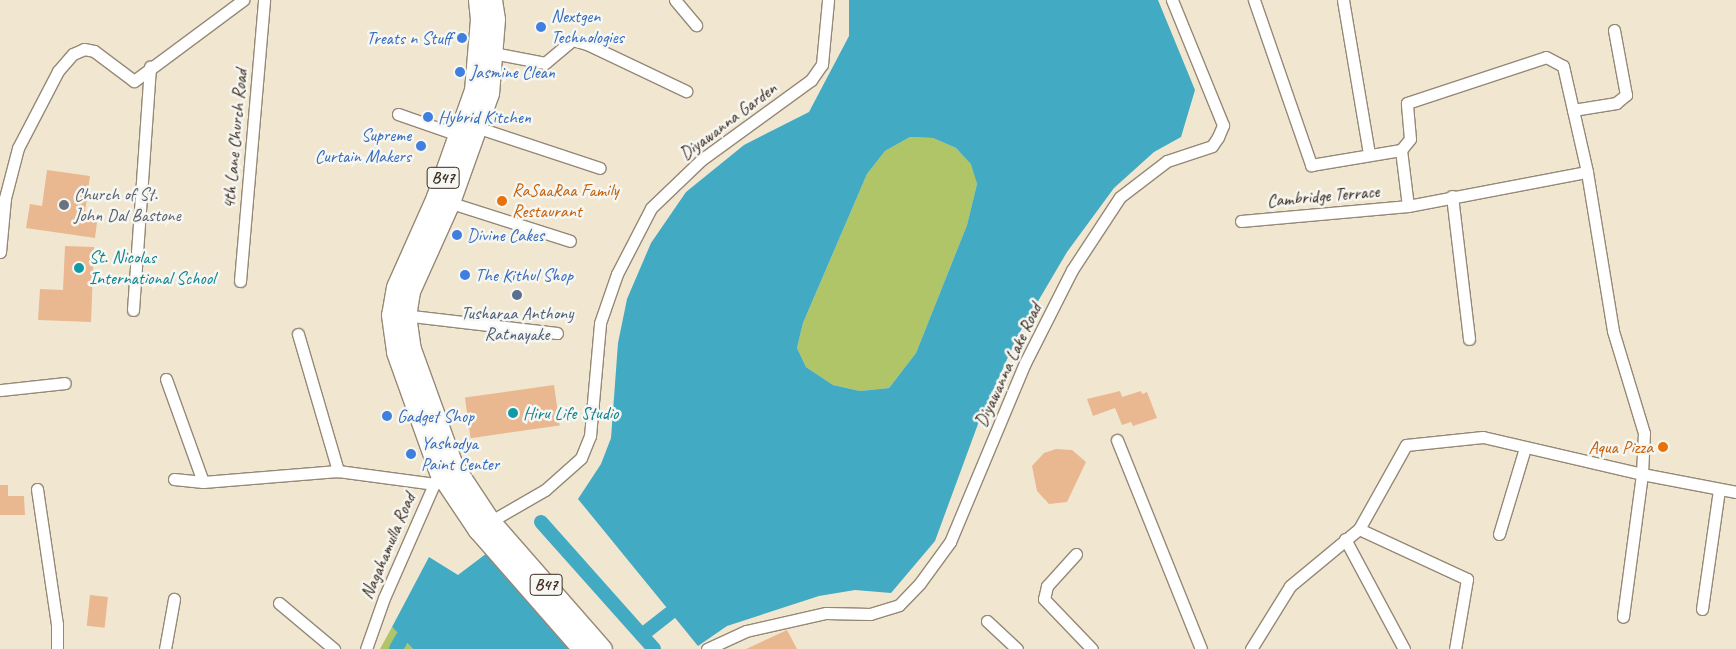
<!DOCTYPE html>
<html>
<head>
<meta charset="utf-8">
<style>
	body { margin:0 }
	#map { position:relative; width:1736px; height:649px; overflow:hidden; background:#f1e7d0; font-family:Caveat,sans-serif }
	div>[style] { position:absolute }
	.green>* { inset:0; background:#b0c468 }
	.water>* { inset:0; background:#42aac2 }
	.canal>* { height:14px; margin:-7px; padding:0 7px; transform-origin:7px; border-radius:7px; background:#42aac2 }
	.building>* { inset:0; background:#e9b891; transform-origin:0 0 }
	.roads { filter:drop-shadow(1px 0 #968877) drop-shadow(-1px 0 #968877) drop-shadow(0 1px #968877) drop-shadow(0 -1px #968877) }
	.minor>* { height:11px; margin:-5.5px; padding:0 5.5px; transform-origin:5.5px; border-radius:5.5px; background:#fff }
	.primary>* { height:19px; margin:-9.5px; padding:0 9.5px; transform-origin:9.5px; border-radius:9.5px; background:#fff }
	.dots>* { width:14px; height:14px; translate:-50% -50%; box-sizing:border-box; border:2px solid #f6f6f2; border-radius:50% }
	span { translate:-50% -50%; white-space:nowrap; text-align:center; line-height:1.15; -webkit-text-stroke:5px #f6f6f2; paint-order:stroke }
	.shield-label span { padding:1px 4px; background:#f6f6f2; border:1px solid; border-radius:4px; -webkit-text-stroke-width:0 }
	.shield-label { font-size:16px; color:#3b2a1e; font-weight:700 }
	.shop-label { font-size:18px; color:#366cbe }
	.left { translate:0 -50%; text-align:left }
	.right { translate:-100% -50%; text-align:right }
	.street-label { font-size:18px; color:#3b2a1e }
	.food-label { font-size:18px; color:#c56008 }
	.worship-label { font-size:18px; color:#5b616d }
	.culture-label { font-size:18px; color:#0d838f }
	.service-label { font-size:18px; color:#4e5e75 }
</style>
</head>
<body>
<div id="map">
	<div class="green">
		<div style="clip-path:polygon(910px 137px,933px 138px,956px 148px,972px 164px,977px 184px,967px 225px,916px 353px,889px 388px,860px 391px,833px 385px,806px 367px,797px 348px,803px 323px,867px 174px,885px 151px)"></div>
		<div style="clip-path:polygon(392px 627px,413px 649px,380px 649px)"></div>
	</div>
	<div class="water">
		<div style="clip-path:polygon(evenodd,849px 0,1158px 0,1195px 90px,1181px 137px,1154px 152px,1114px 188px,1067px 252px,1017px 337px,978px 424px,935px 541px,891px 593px,855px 590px,819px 596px,727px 626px,698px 646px,578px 499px,601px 464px,611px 438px,618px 343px,627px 299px,651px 243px,686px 192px,744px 145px,809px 112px,849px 36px,849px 0,910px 137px,933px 138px,956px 148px,971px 164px,977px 184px,967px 225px,916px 353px,889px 388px,860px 391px,833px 385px,806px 367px,797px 348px,803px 323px,867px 174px,885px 151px,910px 137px)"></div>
		<div style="clip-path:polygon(491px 550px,577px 649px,413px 649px,392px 627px,429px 557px,458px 575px)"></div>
	</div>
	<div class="canal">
		<div style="left:541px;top:522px;width:170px;rotate:48.3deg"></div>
		<div style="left:642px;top:635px;width:34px;rotate:-38deg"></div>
		<div style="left:396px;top:649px;width:13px;rotate:-61deg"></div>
	</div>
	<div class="building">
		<div style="clip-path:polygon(47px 170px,90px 176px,85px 212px,98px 214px,95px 238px,26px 228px,30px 204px,42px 206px)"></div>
		<div style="clip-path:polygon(65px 246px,94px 247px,91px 322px,38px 320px,40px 289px,63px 290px)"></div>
		<div style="left:554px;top:385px;width:41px;height:90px;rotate:82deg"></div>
		<div style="clip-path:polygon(1120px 391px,1122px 397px,1141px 391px,1142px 394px,1147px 392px,1157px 418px,1133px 426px,1131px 422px,1122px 425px,1115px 408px,1093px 416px,1087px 399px)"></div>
		<div style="clip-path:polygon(1056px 449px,1072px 450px,1086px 462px,1067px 502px,1049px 504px,1037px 491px,1032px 466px,1044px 453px)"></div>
		<div style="clip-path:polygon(0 485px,8px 485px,8px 496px,24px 496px,25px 515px,0 515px)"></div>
		<div style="left:90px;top:595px;width:18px;height:31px;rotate:6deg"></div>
		<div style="clip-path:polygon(787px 630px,797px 649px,746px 649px)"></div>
	</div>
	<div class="roads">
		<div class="minor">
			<div style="left:675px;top:0;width:33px;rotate:50deg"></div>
			<div style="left:1254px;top:0;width:175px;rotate:70.9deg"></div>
			<div style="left:1311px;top:165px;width:91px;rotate:-9.5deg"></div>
			<div style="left:1401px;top:150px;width:14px;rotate:-51deg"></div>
			<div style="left:1410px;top:139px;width:36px;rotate:-95deg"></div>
			<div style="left:1407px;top:103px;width:146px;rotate:-18.3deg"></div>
			<div style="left:1546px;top:57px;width:19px;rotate:28deg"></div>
			<div style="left:1563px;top:66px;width:109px;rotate:77.2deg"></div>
			<div style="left:1587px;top:172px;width:161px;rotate:80.7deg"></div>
			<div style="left:1613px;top:331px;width:107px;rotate:73.1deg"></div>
			<div style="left:1644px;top:433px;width:41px;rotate:92.8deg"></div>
			<div style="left:1642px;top:474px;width:144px;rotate:97.6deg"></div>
			<div style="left:1343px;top:0;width:156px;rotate:80.4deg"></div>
			<div style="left:493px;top:53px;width:53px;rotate:10.9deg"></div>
			<div style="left:545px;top:63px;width:35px;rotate:-40deg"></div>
			<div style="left:572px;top:40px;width:16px;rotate:15deg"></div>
			<div style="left:587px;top:44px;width:110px;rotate:25.4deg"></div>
			<div style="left:1573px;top:110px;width:44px;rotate:-9.2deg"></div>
			<div style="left:1616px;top:103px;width:13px;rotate:-39deg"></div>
			<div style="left:1626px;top:95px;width:66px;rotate:-100.5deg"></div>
			<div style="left:398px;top:114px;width:64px;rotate:19.3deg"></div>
			<div style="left:479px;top:128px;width:127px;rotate:18.3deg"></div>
			<div style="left:1401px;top:150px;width:56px;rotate:82.9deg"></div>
			<div style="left:1452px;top:196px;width:144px;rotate:83.2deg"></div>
			<div style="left:445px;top:201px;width:131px;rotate:17.7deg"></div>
			<div style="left:1241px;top:221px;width:168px;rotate:-5.1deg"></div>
			<div style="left:1408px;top:206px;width:182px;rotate:-10.8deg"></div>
			<div style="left:0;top:252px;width:54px;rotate:-84.7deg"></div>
			<div style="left:5px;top:198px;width:52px;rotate:-75.4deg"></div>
			<div style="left:18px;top:148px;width:87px;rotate:-62.5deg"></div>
			<div style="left:58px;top:71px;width:23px;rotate:-49deg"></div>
			<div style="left:73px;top:54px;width:12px;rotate:-24deg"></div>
			<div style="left:84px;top:49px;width:10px;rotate:11deg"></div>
			<div style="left:94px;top:51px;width:50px;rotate:36.9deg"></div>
			<div style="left:134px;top:81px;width:136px;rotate:-36.6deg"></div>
			<div style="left:240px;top:281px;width:282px;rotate:-85.1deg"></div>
			<div style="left:133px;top:310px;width:244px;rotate:-86deg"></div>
			<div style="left:403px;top:315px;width:155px;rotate:6.7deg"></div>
			<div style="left:298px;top:334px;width:143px;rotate:73.7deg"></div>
			<div style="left:166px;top:379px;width:109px;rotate:70.2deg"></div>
			<div style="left:0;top:390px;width:65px;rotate:-6.1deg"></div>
			<div style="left:1117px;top:440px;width:225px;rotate:68.1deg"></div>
			<div style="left:174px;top:479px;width:29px;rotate:6deg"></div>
			<div style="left:203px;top:482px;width:135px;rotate:-4.7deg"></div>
			<div style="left:338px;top:471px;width:98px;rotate:7.6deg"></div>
			<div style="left:37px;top:489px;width:136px;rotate:81.6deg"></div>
			<div style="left:57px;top:624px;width:25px;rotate:90deg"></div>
			<div style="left:486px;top:524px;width:68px;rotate:-30deg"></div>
			<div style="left:545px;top:490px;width:48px;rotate:-41.6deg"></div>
			<div style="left:581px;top:458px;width:24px;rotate:-68deg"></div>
			<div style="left:590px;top:436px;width:113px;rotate:-84.9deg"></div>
			<div style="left:600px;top:323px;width:52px;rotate:-70.9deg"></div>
			<div style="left:617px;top:274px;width:74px;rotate:-62.7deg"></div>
			<div style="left:651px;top:208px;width:69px;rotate:-43.8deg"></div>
			<div style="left:701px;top:160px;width:136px;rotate:-36deg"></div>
			<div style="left:811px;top:80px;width:19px;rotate:-55deg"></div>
			<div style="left:822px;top:64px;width:64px;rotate:-84.6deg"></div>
			<div style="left:1359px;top:529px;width:119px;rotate:24.8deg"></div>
			<div style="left:1467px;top:579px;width:71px;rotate:99.7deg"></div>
			<div style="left:1499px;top:534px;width:90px;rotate:-73.2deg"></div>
			<div style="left:1345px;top:539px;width:125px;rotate:61.8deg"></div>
			<div style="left:1076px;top:554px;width:43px;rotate:132.2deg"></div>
			<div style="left:1047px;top:586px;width:13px;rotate:103deg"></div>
			<div style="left:1044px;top:599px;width:69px;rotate:46.2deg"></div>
			<div style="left:279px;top:603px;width:72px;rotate:39.9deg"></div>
			<div style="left:1702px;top:609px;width:120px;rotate:-81.9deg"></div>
			<div style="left:987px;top:621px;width:41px;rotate:43deg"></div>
			<div style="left:165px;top:649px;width:51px;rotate:-79.8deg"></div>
			<div style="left:366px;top:649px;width:54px;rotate:-70.6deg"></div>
			<div style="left:384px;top:598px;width:132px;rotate:-66.3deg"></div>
			<div style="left:707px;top:649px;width:43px;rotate:-24.8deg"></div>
			<div style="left:746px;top:631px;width:82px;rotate:-12.7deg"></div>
			<div style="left:826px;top:613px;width:44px;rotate:1.3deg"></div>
			<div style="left:870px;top:614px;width:30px;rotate:-17deg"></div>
			<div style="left:899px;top:605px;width:30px;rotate:-46deg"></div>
			<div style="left:920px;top:583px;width:51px;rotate:-53.8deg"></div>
			<div style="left:950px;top:542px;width:194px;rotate:-67.3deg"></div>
			<div style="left:1025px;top:363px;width:104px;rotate:-63.2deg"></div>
			<div style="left:1072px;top:270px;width:87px;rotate:-56.7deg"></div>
			<div style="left:1120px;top:197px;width:59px;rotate:-37.5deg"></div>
			<div style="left:1167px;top:161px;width:47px;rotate:-18.4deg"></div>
			<div style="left:1212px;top:146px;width:11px;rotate:-56deg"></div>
			<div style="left:1218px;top:137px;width:13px;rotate:-67deg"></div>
			<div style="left:1223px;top:125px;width:135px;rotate:-112.2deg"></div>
			<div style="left:1251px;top:649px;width:74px;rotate:-58.2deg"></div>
			<div style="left:1290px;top:586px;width:89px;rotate:-39.6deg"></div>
			<div style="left:1359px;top:529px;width:96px;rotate:-60.8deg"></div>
			<div style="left:1406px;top:445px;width:77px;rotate:-5.9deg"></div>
			<div style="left:1483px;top:437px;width:163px;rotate:13.1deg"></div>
			<div style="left:1642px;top:474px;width:96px;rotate:10.8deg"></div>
		</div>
		<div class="primary">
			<div style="left:478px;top:0;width:19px;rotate:84deg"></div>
			<div style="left:480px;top:19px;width:71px;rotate:94.8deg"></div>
			<div style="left:474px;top:90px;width:114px;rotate:109.6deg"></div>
			<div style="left:436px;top:197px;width:98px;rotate:114deg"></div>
			<div style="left:396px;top:287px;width:28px;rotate:100deg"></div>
			<div style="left:391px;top:315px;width:37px;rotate:82deg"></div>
			<div style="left:396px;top:352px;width:127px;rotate:70.3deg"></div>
			<div style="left:439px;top:472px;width:70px;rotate:56.1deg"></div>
			<div style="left:478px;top:530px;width:158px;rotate:48.8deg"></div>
			<div style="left:492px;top:0;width:19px;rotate:81deg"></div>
			<div style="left:495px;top:19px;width:74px;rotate:94.6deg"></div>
			<div style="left:489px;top:93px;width:116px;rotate:109.7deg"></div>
			<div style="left:450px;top:202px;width:98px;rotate:114.2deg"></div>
			<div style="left:410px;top:291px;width:24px;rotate:99deg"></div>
			<div style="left:406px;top:315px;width:34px;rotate:82deg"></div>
			<div style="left:411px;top:349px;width:123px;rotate:70.1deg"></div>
			<div style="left:453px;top:465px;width:67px;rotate:56.5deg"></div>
			<div style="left:490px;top:521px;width:170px;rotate:48.8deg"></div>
		</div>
	</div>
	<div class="dots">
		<div style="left:541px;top:27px;background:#3f7fe0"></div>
		<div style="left:462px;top:38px;background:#3f7fe0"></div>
		<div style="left:460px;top:72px;background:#3f7fe0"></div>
		<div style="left:428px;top:117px;background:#3f7fe0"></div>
		<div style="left:421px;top:146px;background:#3f7fe0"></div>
		<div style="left:502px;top:201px;background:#e8710a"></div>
		<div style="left:64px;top:205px;background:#6b7280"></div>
		<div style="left:457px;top:235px;background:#3f7fe0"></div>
		<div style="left:79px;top:268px;background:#0f9aa8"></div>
		<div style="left:465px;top:275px;background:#3f7fe0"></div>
		<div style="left:517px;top:295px;background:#5c6f8a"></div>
		<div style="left:513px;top:413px;background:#0f9aa8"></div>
		<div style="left:387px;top:416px;background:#3f7fe0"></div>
		<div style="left:1663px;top:447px;background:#e8710a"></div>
		<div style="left:411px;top:454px;background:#3f7fe0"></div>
	</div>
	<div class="shield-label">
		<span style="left:443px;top:178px">B47</span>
		<span style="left:546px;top:585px">B47</span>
	</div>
	<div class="shop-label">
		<span class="left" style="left:551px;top:27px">Nextgen<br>Technologies</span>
		<span class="right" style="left:452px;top:38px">Treats n Stuff</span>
		<span class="left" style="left:470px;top:72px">Jasmine Clean</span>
		<span class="left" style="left:438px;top:117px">Hybrid Kitchen</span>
		<span class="right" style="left:411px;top:146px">Supreme<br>Curtain Makers</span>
		<span class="left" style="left:467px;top:235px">Divine Cakes</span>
		<span class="left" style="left:475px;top:275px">The Kithul Shop</span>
		<span class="left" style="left:397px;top:416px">Gadget Shop</span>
		<span class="left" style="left:421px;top:454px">Yashodya<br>Paint Center</span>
	</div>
	<div class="street-label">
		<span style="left:728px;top:121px;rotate:-37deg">Diyawanna Garden</span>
		<span style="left:235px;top:139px;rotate:-85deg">4th Lane Church Road</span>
		<span style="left:1323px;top:196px;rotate:-5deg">Cambridge Terrace</span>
		<span style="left:1008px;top:365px;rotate:-65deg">Diyawanna Lake Road</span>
		<span style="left:388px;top:546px;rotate:-67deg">Nagahamulla Road</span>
	</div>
	<div class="food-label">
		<span class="left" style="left:512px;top:201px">RaSaaRaa Family<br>Restaurant</span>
		<span class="right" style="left:1653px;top:447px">Aqua Pizza</span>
	</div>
	<div class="worship-label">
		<span class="left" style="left:74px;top:205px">Church of St.<br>John Dal Bastone</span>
	</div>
	<div class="culture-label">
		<span class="left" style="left:89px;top:268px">St. Nicolas<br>International School</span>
		<span class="left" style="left:523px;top:413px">Hiru Life Studio</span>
	</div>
	<div class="service-label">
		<span style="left:517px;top:324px">Tusharaa Anthony<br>Ratnayake</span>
	</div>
</div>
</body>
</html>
